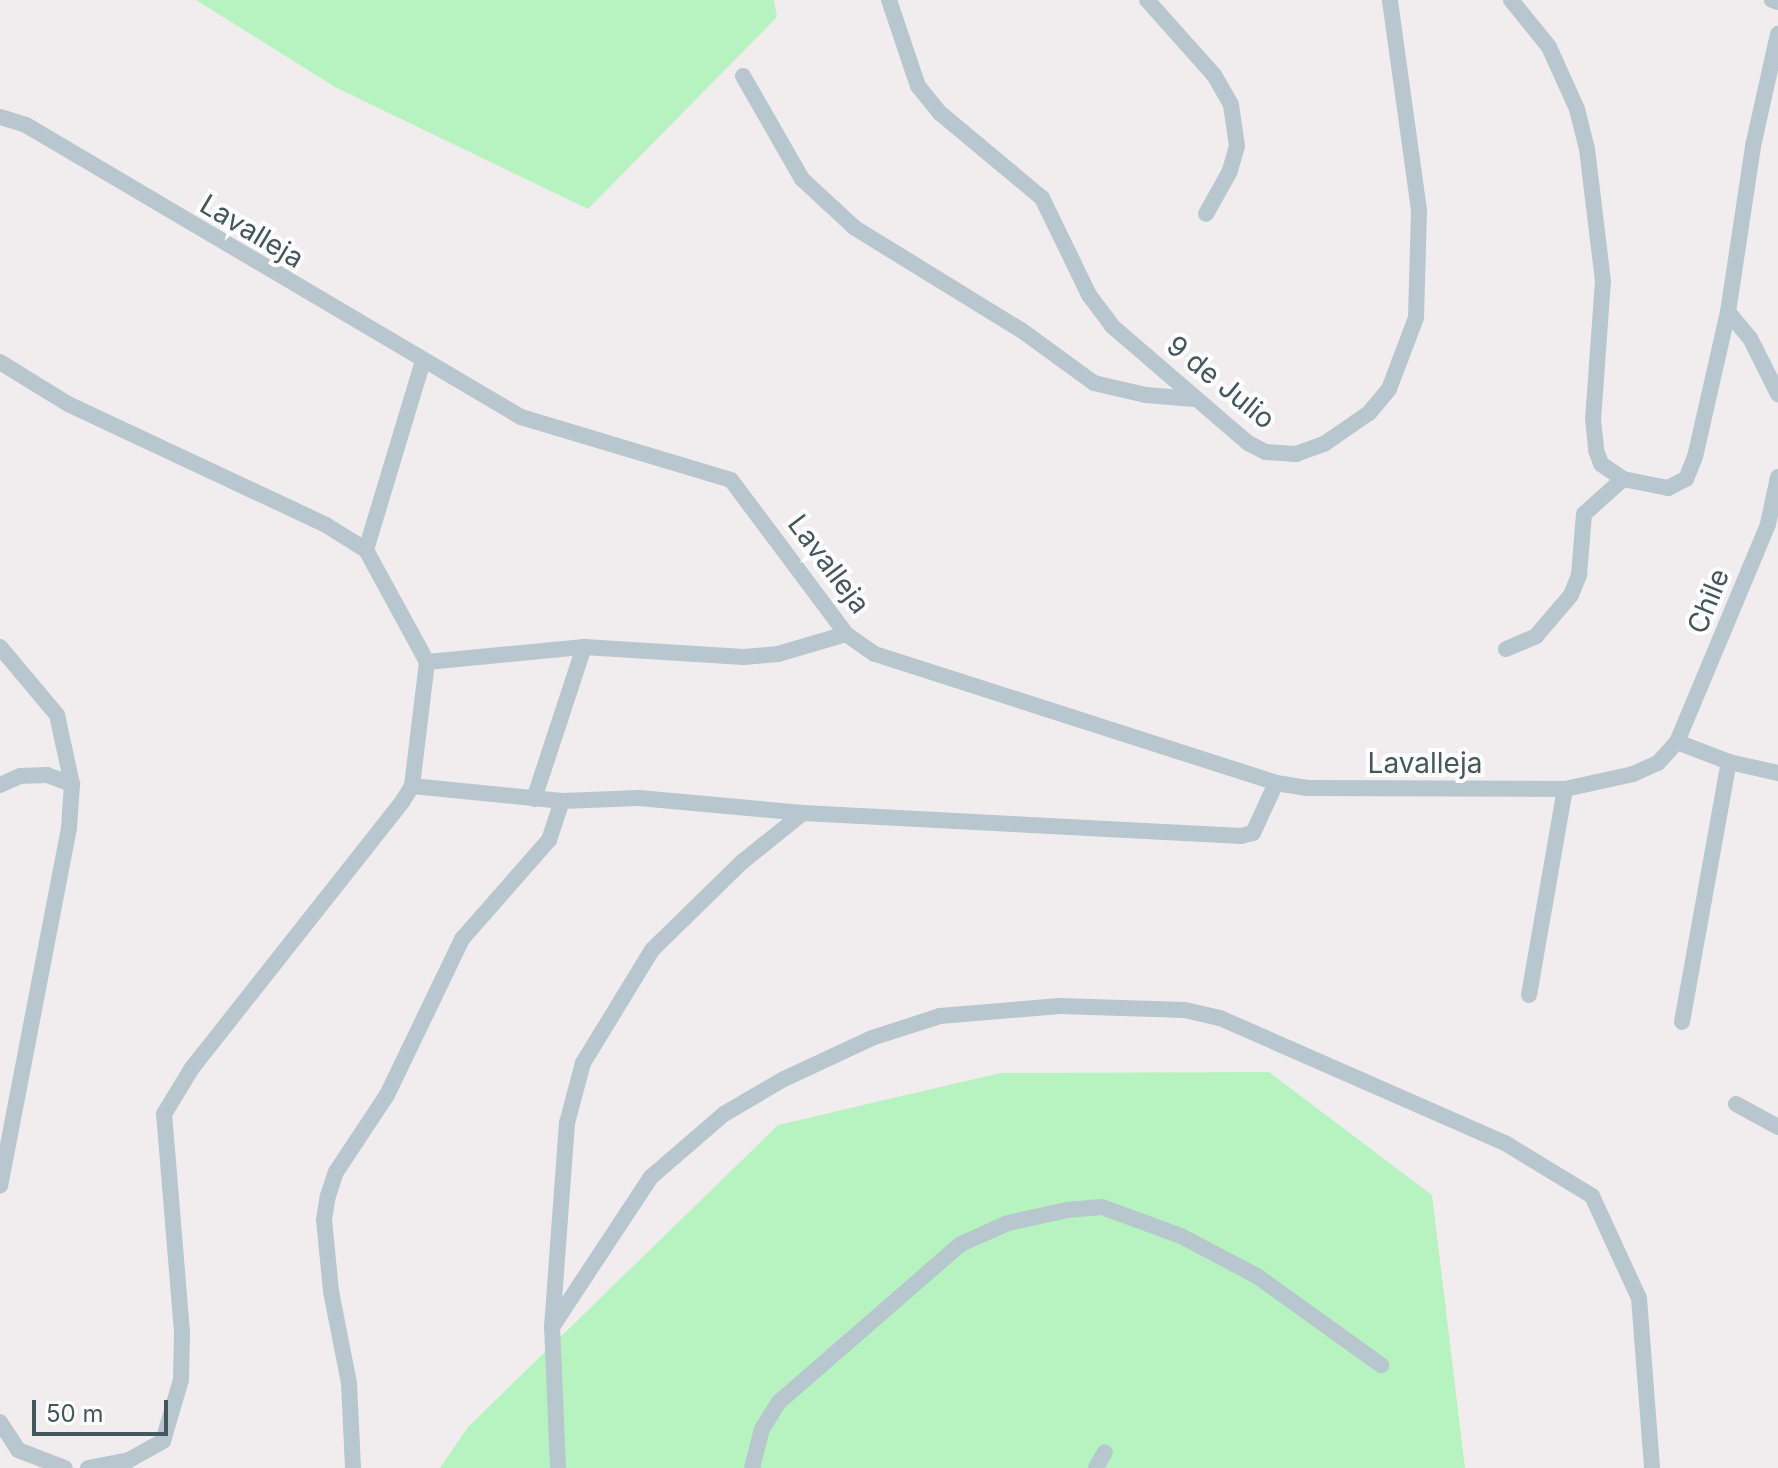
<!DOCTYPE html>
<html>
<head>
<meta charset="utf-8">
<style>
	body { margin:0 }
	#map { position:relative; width:1778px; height:1468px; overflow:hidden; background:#f1edee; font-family:Inter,sans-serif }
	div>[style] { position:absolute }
	.green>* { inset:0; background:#b7f3c0 }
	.minor>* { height:16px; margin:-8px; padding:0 8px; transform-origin:8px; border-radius:8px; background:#b8c7cd }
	span { translate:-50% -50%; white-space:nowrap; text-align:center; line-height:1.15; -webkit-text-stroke:8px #fff; paint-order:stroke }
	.street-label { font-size:28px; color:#44575d }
	.scale { position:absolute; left:32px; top:1400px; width:136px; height:36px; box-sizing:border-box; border:4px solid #44575d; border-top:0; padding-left:10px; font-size:24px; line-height:28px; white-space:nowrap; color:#44575d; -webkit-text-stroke:6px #fff; paint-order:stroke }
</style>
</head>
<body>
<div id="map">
	<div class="green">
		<div style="clip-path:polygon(196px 0,774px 0,777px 17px,588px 209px,335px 87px)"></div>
		<div style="clip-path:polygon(1269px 1072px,1432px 1195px,1465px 1468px,440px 1468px,468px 1427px,778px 1125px,1000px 1073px)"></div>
	</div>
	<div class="minor">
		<div style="left:889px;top:0;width:91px;rotate:71.4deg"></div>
		<div style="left:918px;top:86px;width:35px;rotate:51deg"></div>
		<div style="left:940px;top:113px;width:133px;rotate:39.8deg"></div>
		<div style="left:1042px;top:198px;width:108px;rotate:64.1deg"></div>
		<div style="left:1089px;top:295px;width:39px;rotate:53deg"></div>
		<div style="left:1112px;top:326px;width:179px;rotate:40.7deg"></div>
		<div style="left:1248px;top:443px;width:20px;rotate:27deg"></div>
		<div style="left:1266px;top:452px;width:30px;rotate:4deg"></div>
		<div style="left:1296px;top:454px;width:30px;rotate:-20deg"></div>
		<div style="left:1324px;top:444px;width:55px;rotate:-34.6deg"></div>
		<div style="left:1369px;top:413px;width:31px;rotate:-50deg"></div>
		<div style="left:1389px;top:389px;width:76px;rotate:-69.2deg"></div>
		<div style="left:1416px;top:318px;width:108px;rotate:-88.4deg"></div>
		<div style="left:1419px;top:210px;width:212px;rotate:-97.9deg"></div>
		<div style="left:1147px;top:0;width:101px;rotate:48.2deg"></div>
		<div style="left:1214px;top:75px;width:34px;rotate:60deg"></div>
		<div style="left:1231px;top:105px;width:41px;rotate:81.7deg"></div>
		<div style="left:1237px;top:146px;width:26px;rotate:106deg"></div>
		<div style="left:1230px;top:171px;width:49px;rotate:119.2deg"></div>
		<div style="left:1511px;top:0;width:60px;rotate:51deg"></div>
		<div style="left:1549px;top:47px;width:68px;rotate:65.7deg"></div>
		<div style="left:1577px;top:109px;width:41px;rotate:76deg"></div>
		<div style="left:1587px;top:149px;width:133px;rotate:83.1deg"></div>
		<div style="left:1603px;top:281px;width:138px;rotate:94.1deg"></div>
		<div style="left:1593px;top:419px;width:31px;rotate:84deg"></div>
		<div style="left:1596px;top:450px;width:15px;rotate:70deg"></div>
		<div style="left:1601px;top:464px;width:27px;rotate:34deg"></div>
		<div style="left:1623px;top:479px;width:46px;rotate:11.3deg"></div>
		<div style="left:1668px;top:488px;width:20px;rotate:-27deg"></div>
		<div style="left:1686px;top:479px;width:24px;rotate:-68deg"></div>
		<div style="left:1695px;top:457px;width:149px;rotate:-77.2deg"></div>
		<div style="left:1728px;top:312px;width:168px;rotate:-81.4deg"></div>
		<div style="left:1753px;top:146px;width:115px;rotate:-77.4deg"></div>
		<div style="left:1772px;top:0;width:6px;rotate:18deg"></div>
		<div style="left:743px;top:76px;width:119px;rotate:60.2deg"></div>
		<div style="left:802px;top:179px;width:72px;rotate:42.8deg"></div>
		<div style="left:855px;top:228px;width:195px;rotate:31.6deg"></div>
		<div style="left:1021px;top:330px;width:90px;rotate:36deg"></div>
		<div style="left:1094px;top:383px;width:53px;rotate:13deg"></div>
		<div style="left:1146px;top:395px;width:48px;rotate:4.8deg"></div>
		<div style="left:0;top:117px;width:27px;rotate:17deg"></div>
		<div style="left:26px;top:125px;width:575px;rotate:30.54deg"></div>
		<div style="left:521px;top:417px;width:219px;rotate:16.7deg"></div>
		<div style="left:731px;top:480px;width:192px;rotate:53.2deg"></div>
		<div style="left:846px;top:634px;width:35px;rotate:35deg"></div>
		<div style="left:875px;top:654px;width:421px;rotate:17.8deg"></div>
		<div style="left:1276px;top:783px;width:32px;rotate:9deg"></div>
		<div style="left:1308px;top:788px;width:257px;rotate:0.2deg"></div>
		<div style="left:1565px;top:789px;width:70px;rotate:-12.4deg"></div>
		<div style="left:1633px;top:774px;width:27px;rotate:-24deg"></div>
		<div style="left:1658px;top:763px;width:28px;rotate:-48deg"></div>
		<div style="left:1677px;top:742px;width:56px;rotate:21deg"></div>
		<div style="left:1729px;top:762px;width:50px;rotate:12.7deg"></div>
		<div style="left:1728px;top:312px;width:34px;rotate:50deg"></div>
		<div style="left:1750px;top:338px;width:63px;rotate:63.4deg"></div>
		<div style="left:423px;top:361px;width:197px;rotate:106.8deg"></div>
		<div style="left:366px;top:550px;width:128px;rotate:61.4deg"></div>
		<div style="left:0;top:362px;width:80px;rotate:31.7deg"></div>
		<div style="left:68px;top:404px;width:285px;rotate:25.1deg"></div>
		<div style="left:326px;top:525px;width:47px;rotate:32deg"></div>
		<div style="left:0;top:647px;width:89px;rotate:50deg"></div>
		<div style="left:57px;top:715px;width:71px;rotate:77.7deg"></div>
		<div style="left:72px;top:784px;width:44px;rotate:93.9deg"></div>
		<div style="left:69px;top:828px;width:364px;rotate:100.9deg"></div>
		<div style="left:1506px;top:649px;width:33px;rotate:-23deg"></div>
		<div style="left:1536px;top:636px;width:54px;rotate:-49.5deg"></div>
		<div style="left:1571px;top:595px;width:22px;rotate:-68deg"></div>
		<div style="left:1579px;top:575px;width:61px;rotate:-85.3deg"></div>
		<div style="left:1584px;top:514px;width:52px;rotate:-41.9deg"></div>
		<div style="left:1677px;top:742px;width:236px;rotate:-67.3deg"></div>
		<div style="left:1768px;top:524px;width:48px;rotate:-78deg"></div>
		<div style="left:0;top:785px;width:22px;rotate:-24deg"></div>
		<div style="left:20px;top:776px;width:27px;rotate:-2deg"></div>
		<div style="left:47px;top:775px;width:27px;rotate:20deg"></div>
		<div style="left:412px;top:786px;width:151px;rotate:5.7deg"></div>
		<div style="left:562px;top:801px;width:77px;rotate:-2.2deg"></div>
		<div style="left:639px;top:798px;width:165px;rotate:5.2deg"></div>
		<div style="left:803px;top:813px;width:439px;rotate:3deg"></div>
		<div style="left:1241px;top:836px;width:12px;rotate:-14deg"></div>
		<div style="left:1253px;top:833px;width:55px;rotate:-65.3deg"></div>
		<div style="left:534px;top:799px;width:160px;rotate:-71.8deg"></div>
		<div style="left:1529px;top:995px;width:209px;rotate:-80.1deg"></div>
		<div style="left:1682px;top:1022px;width:264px;rotate:-79.8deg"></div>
		<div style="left:1736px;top:1104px;width:48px;rotate:28.7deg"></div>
		<div style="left:552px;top:1327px;width:180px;rotate:-56.6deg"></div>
		<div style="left:651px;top:1177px;width:96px;rotate:-40.8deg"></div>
		<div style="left:724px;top:1114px;width:69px;rotate:-30.3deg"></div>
		<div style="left:784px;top:1079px;width:97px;rotate:-25deg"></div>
		<div style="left:872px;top:1038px;width:71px;rotate:-17.9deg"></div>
		<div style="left:940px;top:1016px;width:120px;rotate:-4.8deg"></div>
		<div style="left:1060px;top:1006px;width:125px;rotate:1.8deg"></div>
		<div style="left:1185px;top:1010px;width:36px;rotate:13deg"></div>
		<div style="left:1220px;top:1018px;width:311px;rotate:23.7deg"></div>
		<div style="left:1505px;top:1143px;width:102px;rotate:31.3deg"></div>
		<div style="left:1592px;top:1196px;width:112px;rotate:65.3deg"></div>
		<div style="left:1639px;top:1298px;width:170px;rotate:85.6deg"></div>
		<div style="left:0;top:1422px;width:33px;rotate:57deg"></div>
		<div style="left:18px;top:1450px;width:50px;rotate:21deg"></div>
		<div style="left:88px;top:1468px;width:42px;rotate:-11deg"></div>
		<div style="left:129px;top:1460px;width:39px;rotate:-29deg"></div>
		<div style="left:163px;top:1441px;width:64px;rotate:-73.6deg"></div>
		<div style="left:181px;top:1380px;width:48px;rotate:-88.8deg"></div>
		<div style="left:182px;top:1332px;width:219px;rotate:-94.7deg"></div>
		<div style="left:164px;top:1114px;width:54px;rotate:-58.7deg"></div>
		<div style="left:192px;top:1068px;width:339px;rotate:-51.7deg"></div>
		<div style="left:402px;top:802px;width:19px;rotate:-58deg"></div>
		<div style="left:412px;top:786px;width:125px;rotate:-83.1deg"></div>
		<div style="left:427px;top:662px;width:158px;rotate:-5.5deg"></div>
		<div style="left:584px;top:647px;width:160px;rotate:3.6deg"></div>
		<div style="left:744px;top:657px;width:34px;rotate:-5deg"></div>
		<div style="left:778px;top:654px;width:71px;rotate:-16.4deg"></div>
		<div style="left:353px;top:1468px;width:85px;rotate:-92.7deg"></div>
		<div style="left:349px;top:1383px;width:94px;rotate:-101.1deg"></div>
		<div style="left:331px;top:1291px;width:71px;rotate:-95.6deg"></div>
		<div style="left:324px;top:1220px;width:24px;rotate:-81deg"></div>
		<div style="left:328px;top:1196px;width:25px;rotate:-72deg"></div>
		<div style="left:336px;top:1172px;width:92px;rotate:-56.5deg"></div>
		<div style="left:387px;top:1095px;width:173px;rotate:-64.3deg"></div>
		<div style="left:462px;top:939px;width:132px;rotate:-48.7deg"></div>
		<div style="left:549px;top:840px;width:41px;rotate:-71.6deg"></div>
		<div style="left:558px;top:1468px;width:141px;rotate:-92.4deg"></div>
		<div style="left:552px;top:1327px;width:205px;rotate:-85.8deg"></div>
		<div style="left:567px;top:1123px;width:62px;rotate:-75.1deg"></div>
		<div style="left:583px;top:1063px;width:132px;rotate:-58.6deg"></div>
		<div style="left:652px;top:950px;width:126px;rotate:-44.4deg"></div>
		<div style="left:742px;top:862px;width:78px;rotate:-38.8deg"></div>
		<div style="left:752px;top:1468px;width:40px;rotate:-75.6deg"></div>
		<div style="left:762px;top:1429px;width:32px;rotate:-58deg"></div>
		<div style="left:779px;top:1402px;width:241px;rotate:-41deg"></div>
		<div style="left:961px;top:1244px;width:51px;rotate:-24.1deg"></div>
		<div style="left:1008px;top:1223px;width:60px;rotate:-12.4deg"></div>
		<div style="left:1067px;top:1210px;width:35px;rotate:-5deg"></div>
		<div style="left:1102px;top:1207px;width:84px;rotate:20.2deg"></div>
		<div style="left:1181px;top:1236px;width:86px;rotate:27.8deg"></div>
		<div style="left:1257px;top:1276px;width:153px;rotate:35.7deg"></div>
		<div style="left:1096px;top:1468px;width:18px;rotate:-61deg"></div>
	</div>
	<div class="street-label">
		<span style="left:252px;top:231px;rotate:31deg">Lavalleja</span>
		<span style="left:1221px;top:382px;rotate:39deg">9 de Julio</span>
		<span style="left:829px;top:564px;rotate:53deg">Lavalleja</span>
		<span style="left:1708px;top:601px;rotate:-68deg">Chile</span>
		<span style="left:1425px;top:763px">Lavalleja</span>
	</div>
	<div class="scale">50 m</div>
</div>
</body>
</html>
